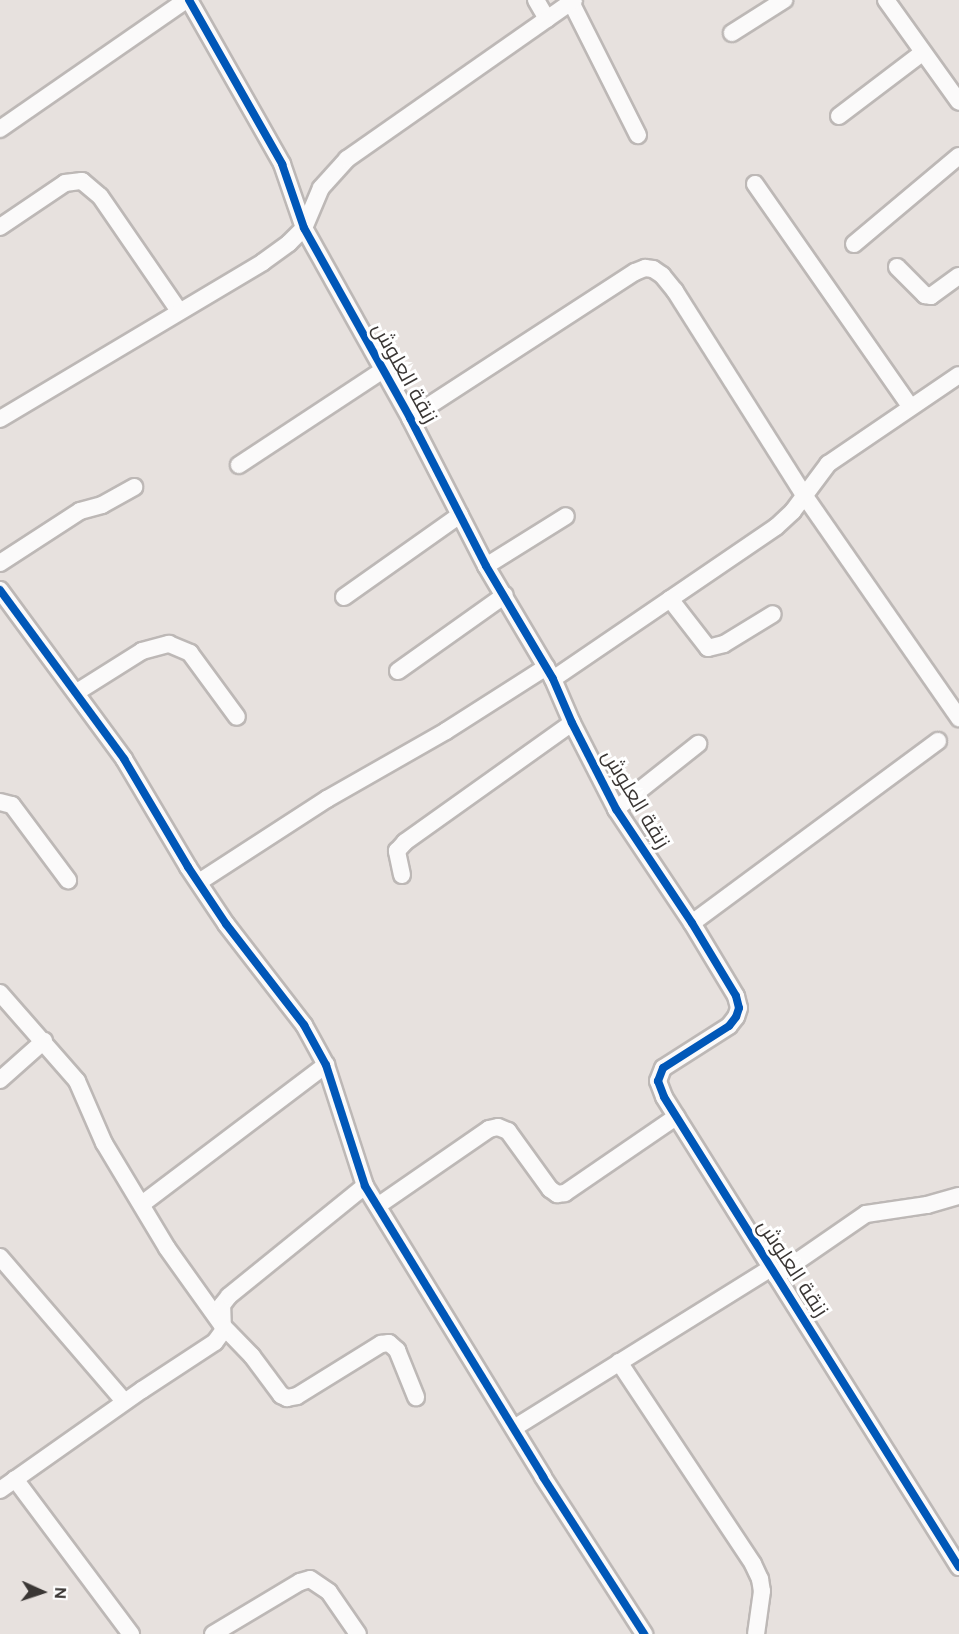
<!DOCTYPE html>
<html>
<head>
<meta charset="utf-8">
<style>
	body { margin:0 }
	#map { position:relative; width:959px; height:1634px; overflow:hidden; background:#e7e1de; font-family:"DM Sans",Cairo,sans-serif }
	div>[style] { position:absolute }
	.roads { filter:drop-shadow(2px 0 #bdb8b6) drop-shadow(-2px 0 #bdb8b6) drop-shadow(0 2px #bdb8b6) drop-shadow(0 -2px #bdb8b6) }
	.street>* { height:16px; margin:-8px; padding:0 8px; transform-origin:8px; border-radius:8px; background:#fbfafa }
	.cycleway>* { height:8px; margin:-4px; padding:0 4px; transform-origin:4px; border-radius:4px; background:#0057b8 }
	span { translate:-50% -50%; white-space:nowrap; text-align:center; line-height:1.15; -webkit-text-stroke:6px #fff; paint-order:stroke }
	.street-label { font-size:21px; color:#3a3634 }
	.north { position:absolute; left:12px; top:1562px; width:60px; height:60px; -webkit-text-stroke:4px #fff; paint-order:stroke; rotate:93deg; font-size:16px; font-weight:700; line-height:24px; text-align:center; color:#3a3634 }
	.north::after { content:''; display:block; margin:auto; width:21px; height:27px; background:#3a3634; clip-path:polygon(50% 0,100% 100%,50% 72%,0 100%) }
</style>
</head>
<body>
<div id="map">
	<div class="roads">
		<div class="street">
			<div style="left:189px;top:0;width:189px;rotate:60.4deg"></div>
			<div style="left:282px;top:164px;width:68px;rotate:71deg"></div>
			<div style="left:304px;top:228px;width:218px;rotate:60.8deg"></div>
			<div style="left:410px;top:418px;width:166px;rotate:62.8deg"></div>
			<div style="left:486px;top:566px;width:131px;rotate:59.3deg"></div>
			<div style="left:553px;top:679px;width:48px;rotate:66.6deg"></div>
			<div style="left:572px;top:723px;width:97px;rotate:62.9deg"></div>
			<div style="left:616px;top:809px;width:137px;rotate:56.3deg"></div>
			<div style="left:692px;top:923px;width:85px;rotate:58.9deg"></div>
			<div style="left:736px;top:996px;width:12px;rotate:76deg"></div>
			<div style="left:739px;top:1008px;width:9px;rotate:108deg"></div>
			<div style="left:736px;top:1017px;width:11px;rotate:128deg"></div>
			<div style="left:729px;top:1026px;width:78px;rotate:147.5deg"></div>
			<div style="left:663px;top:1068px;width:14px;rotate:111deg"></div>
			<div style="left:658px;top:1081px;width:17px;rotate:69deg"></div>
			<div style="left:664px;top:1097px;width:555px;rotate:57.89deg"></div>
			<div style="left:536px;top:0;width:22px;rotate:60deg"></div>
			<div style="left:886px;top:0;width:125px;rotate:54.4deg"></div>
			<div style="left:571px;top:2px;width:149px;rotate:63.3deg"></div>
			<div style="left:732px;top:33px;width:62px;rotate:-32.4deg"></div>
			<div style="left:839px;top:116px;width:104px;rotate:-37.2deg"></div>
			<div style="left:0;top:129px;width:226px;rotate:-34.7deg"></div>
			<div style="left:755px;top:184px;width:271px;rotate:55.1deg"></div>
			<div style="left:0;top:227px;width:78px;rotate:-34.1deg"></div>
			<div style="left:65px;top:183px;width:17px;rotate:-7deg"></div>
			<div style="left:82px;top:181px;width:23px;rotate:40deg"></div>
			<div style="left:100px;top:196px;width:140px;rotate:55.5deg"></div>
			<div style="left:854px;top:244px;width:137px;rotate:-40deg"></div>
			<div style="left:897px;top:267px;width:40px;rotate:45deg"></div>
			<div style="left:925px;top:295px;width:6px;rotate:9deg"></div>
			<div style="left:931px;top:296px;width:34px;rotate:-36deg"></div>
			<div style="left:410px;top:418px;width:268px;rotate:-33deg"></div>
			<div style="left:635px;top:272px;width:11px;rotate:-22deg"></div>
			<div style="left:645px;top:268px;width:8px;rotate:7deg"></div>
			<div style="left:653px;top:269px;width:11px;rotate:34deg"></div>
			<div style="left:662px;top:275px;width:21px;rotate:51deg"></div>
			<div style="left:675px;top:291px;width:241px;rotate:57.7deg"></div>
			<div style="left:804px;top:495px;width:272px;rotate:55.2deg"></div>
			<div style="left:0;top:419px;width:306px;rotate:-30.8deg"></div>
			<div style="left:263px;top:262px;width:32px;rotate:-36deg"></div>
			<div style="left:289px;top:243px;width:21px;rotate:-45deg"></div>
			<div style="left:304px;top:228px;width:43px;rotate:-67deg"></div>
			<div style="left:321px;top:188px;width:39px;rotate:-48deg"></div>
			<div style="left:347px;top:159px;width:277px;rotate:-35deg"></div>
			<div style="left:239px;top:465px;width:173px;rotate:-33.4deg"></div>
			<div style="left:0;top:563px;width:95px;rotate:-33deg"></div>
			<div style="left:80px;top:511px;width:23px;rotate:-15deg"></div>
			<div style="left:102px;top:505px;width:37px;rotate:-29deg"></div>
			<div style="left:486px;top:566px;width:94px;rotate:-32deg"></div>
			<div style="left:0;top:590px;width:210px;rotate:53.7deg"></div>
			<div style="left:124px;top:759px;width:126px;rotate:59.3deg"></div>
			<div style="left:188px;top:867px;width:69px;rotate:56.3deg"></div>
			<div style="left:226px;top:924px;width:128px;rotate:52.3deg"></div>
			<div style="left:304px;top:1025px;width:46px;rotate:61.2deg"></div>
			<div style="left:326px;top:1065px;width:127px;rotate:72.1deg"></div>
			<div style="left:365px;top:1186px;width:341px;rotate:58.5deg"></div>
			<div style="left:543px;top:1477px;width:187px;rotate:57.2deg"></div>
			<div style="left:344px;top:597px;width:142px;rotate:-35.3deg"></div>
			<div style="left:670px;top:599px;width:62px;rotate:52.2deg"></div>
			<div style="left:708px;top:648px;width:16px;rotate:-14deg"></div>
			<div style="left:724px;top:644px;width:57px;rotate:-31.5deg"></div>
			<div style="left:398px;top:671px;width:131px;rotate:-35.4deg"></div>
			<div style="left:553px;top:679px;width:270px;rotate:-34.3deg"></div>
			<div style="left:776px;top:527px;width:23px;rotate:-43deg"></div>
			<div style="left:793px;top:511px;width:59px;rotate:-53.3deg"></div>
			<div style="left:828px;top:464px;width:158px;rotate:-34.2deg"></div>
			<div style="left:77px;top:692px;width:77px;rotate:-32.2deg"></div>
			<div style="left:142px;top:651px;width:28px;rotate:-15deg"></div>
			<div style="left:169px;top:644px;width:23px;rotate:23deg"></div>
			<div style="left:190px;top:653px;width:79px;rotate:53.7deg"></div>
			<div style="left:0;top:802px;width:12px;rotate:14deg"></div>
			<div style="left:12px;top:805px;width:94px;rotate:53.3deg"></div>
			<div style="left:616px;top:809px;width:105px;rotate:-38.4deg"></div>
			<div style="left:402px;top:875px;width:25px;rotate:-102deg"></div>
			<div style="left:397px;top:851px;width:12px;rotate:-48deg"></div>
			<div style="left:405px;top:842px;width:205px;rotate:-35.5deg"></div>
			<div style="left:199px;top:882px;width:153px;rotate:-33deg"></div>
			<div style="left:327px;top:799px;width:137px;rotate:-29.7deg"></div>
			<div style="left:446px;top:731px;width:119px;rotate:-32.6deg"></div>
			<div style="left:692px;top:923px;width:306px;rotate:-36.5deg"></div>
			<div style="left:0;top:993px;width:117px;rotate:48.8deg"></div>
			<div style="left:77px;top:1081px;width:68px;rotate:66.5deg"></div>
			<div style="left:104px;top:1143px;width:122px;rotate:59deg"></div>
			<div style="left:167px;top:1248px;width:95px;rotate:54.5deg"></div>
			<div style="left:222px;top:1325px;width:43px;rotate:45.9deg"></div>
			<div style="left:252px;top:1356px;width:49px;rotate:53.4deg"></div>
			<div style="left:281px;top:1395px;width:7px;rotate:27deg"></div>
			<div style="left:287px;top:1398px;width:10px;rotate:-11deg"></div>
			<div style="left:297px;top:1396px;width:99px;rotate:-31.8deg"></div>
			<div style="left:381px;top:1344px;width:8px;rotate:-7deg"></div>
			<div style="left:389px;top:1343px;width:11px;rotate:41deg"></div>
			<div style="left:397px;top:1350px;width:51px;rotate:68deg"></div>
			<div style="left:0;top:1080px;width:59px;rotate:-41.6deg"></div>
			<div style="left:142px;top:1204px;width:231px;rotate:-37.1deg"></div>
			<div style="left:379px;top:1205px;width:134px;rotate:-34.6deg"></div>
			<div style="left:489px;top:1129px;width:9px;rotate:-13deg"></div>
			<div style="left:498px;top:1127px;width:11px;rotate:22deg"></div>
			<div style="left:508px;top:1131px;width:72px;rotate:54.1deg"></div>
			<div style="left:550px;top:1189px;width:9px;rotate:36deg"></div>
			<div style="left:557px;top:1194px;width:8px;rotate:-7deg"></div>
			<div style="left:565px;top:1193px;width:135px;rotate:-34.4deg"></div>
			<div style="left:0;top:1257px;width:190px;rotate:49.3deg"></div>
			<div style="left:776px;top:1276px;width:109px;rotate:-34.6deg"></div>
			<div style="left:866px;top:1214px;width:62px;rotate:-8.4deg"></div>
			<div style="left:927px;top:1205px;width:33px;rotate:-16deg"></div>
			<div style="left:619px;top:1362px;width:242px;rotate:56.4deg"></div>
			<div style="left:753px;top:1564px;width:17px;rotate:65deg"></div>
			<div style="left:760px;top:1579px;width:12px;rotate:81deg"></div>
			<div style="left:762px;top:1591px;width:43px;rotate:97.9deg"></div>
			<div style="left:514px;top:1428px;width:303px;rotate:-31.9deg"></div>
			<div style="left:15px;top:1479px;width:194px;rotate:53.2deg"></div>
			<div style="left:0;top:1490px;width:174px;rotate:-35.2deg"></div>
			<div style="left:142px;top:1390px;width:87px;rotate:-33.3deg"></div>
			<div style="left:215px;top:1342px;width:14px;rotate:-54deg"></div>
			<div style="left:223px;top:1331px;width:26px;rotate:-92deg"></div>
			<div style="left:222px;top:1305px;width:11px;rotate:-52deg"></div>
			<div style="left:229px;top:1296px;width:175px;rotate:-39deg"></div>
			<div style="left:213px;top:1634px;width:101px;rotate:-30.9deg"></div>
			<div style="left:300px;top:1582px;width:10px;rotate:-17deg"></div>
			<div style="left:310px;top:1579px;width:23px;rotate:34deg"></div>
			<div style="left:329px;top:1592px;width:51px;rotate:55.4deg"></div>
		</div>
	</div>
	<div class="cycleway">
		<div style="left:189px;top:0;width:189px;rotate:60.4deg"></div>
		<div style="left:282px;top:164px;width:68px;rotate:71deg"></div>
		<div style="left:304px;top:228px;width:218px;rotate:60.8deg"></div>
		<div style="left:410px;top:418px;width:166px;rotate:62.8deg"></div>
		<div style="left:486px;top:566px;width:131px;rotate:59.3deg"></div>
		<div style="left:553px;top:679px;width:48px;rotate:66.6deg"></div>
		<div style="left:572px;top:723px;width:97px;rotate:62.9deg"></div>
		<div style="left:616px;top:809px;width:137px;rotate:56.3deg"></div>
		<div style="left:692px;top:923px;width:85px;rotate:58.9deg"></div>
		<div style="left:736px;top:996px;width:12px;rotate:76deg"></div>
		<div style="left:739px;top:1008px;width:9px;rotate:108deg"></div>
		<div style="left:736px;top:1017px;width:11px;rotate:128deg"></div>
		<div style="left:729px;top:1026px;width:78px;rotate:147.5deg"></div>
		<div style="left:663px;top:1068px;width:14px;rotate:111deg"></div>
		<div style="left:658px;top:1081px;width:17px;rotate:69deg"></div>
		<div style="left:664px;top:1097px;width:555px;rotate:57.89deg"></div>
		<div style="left:0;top:590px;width:210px;rotate:53.7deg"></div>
		<div style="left:124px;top:759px;width:126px;rotate:59.3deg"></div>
		<div style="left:188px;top:867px;width:69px;rotate:56.3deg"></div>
		<div style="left:226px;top:924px;width:128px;rotate:52.3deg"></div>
		<div style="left:304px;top:1025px;width:46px;rotate:61.2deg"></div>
		<div style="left:326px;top:1065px;width:127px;rotate:72.1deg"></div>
		<div style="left:365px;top:1186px;width:341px;rotate:58.5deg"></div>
		<div style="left:543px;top:1477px;width:187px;rotate:57.2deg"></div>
	</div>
	<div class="street-label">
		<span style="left:405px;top:373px;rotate:61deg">زنقة العلوش</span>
		<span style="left:636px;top:799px;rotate:59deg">زنقة العلوش</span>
		<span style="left:793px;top:1268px;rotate:57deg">زنقة العلوش</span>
	</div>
	<div class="north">N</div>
</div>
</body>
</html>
